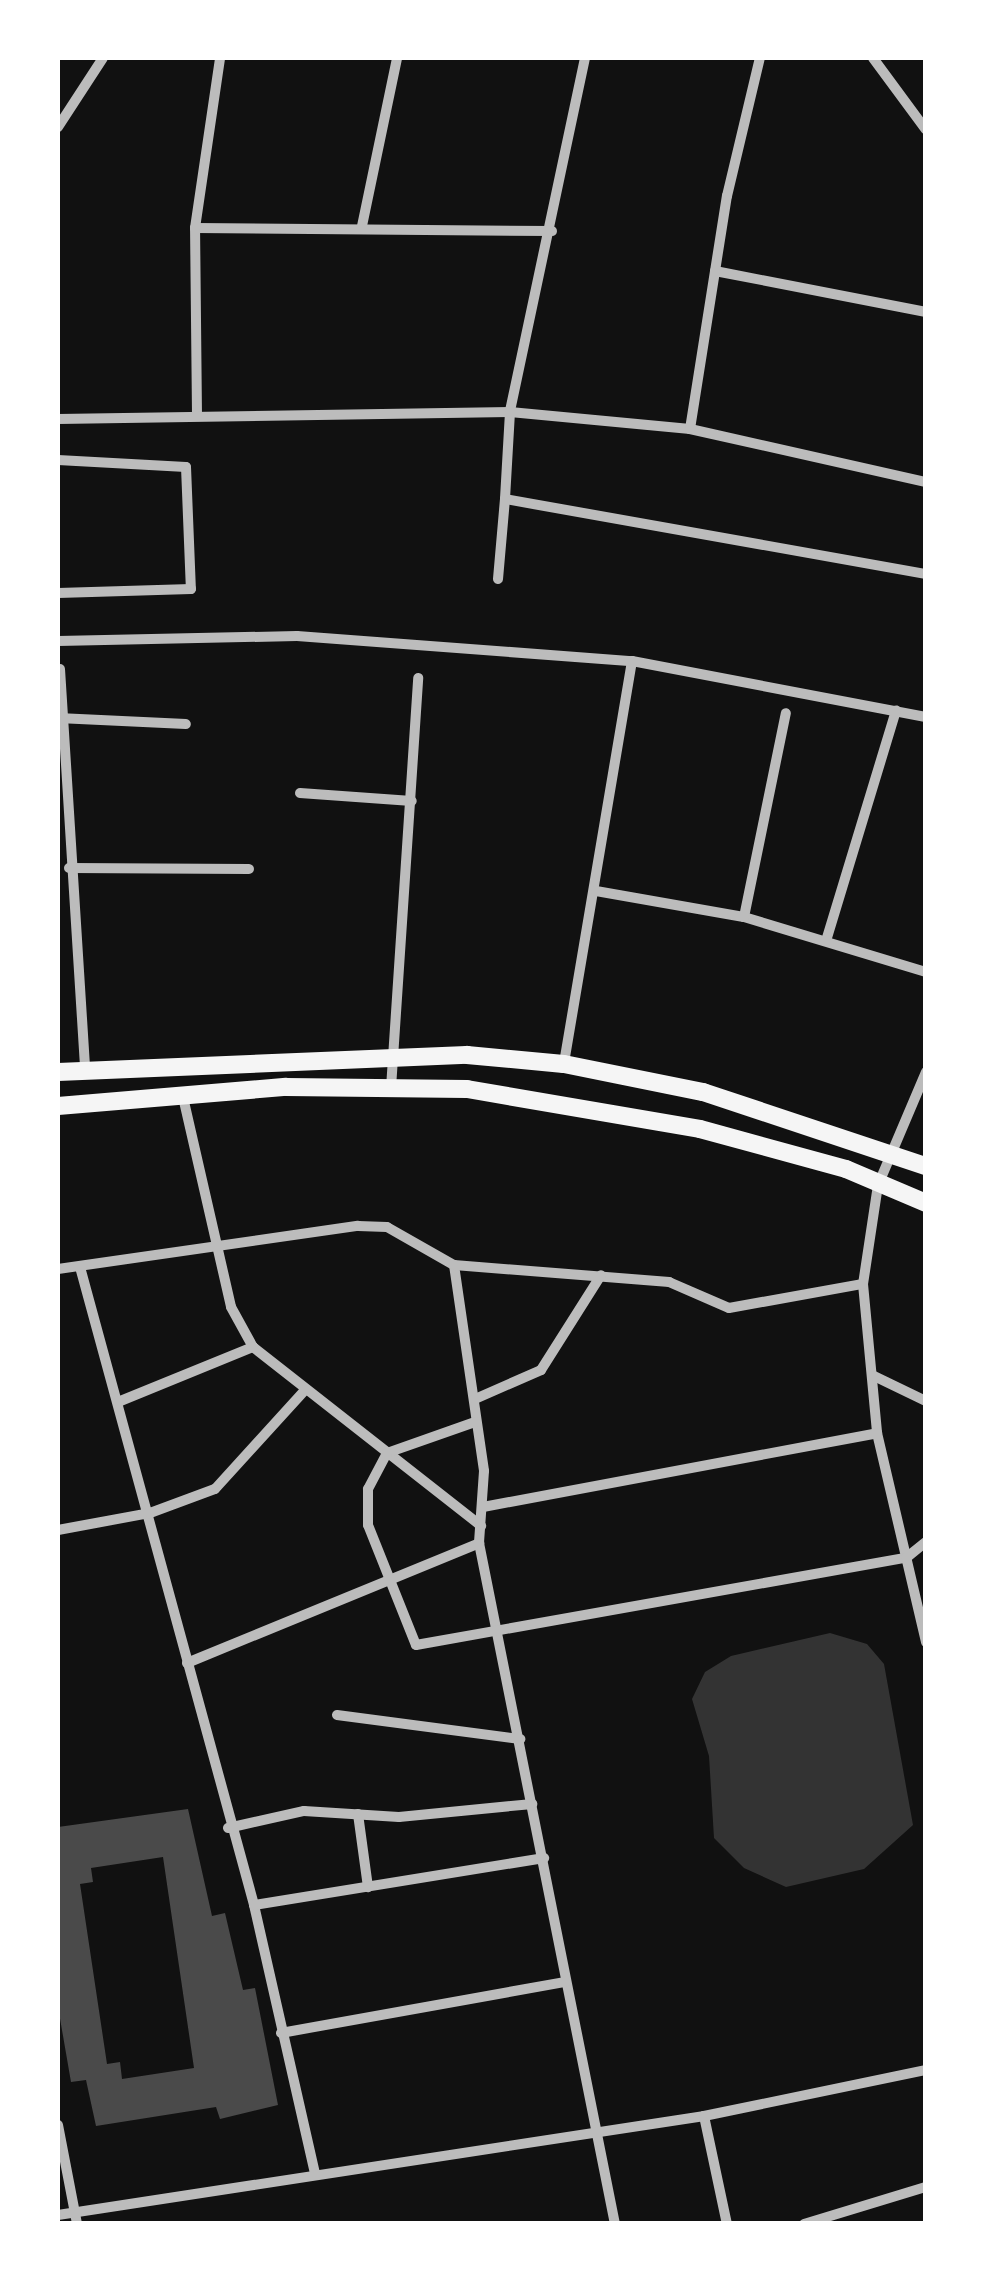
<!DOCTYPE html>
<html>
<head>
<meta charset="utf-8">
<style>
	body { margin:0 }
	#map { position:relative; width:983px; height:2281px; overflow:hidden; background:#111; font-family:"Nunito Sans",sans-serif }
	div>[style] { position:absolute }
	.water>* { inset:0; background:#333 }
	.building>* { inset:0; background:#4a4a4a }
	.minor>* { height:10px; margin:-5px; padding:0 5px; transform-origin:5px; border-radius:5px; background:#bcbcbc }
	.secondary>* { height:18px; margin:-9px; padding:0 9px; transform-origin:9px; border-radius:9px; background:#f5f5f5 }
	span { translate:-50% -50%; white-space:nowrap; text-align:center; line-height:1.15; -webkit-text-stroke:10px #fff; paint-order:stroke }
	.frame { position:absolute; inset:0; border:60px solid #fff; pointer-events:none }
</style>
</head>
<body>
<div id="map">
	<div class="water">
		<div style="clip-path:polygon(830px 1633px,867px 1644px,884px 1664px,913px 1825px,864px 1869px,786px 1887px,744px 1868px,714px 1838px,709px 1756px,692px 1699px,705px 1672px,731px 1656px)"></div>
	</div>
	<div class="building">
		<div style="clip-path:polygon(evenodd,188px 1809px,212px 1916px,225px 1913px,243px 1990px,255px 1988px,278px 2105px,220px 2119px,216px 2107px,96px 2126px,86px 2080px,71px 2082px,58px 2007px,58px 1827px,188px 1809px,163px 1857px,194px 2068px,122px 2079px,120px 2062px,107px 2064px,80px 1884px,93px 1882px,91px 1868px,163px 1857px)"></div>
	</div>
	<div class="minor">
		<div style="left:585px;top:58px;width:362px;rotate:102deg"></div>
		<div style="left:510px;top:412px;width:87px;rotate:93.3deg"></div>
		<div style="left:505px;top:499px;width:428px;rotate:10.1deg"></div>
		<div style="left:873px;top:58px;width:89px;rotate:53.6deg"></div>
		<div style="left:58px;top:127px;width:82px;rotate:-56.9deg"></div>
		<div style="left:362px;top:226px;width:172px;rotate:-78.2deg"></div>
		<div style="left:195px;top:228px;width:357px;rotate:0.5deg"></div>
		<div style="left:715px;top:271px;width:215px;rotate:11deg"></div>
		<div style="left:197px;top:415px;width:187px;rotate:-90.6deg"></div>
		<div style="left:195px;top:228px;width:172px;rotate:-81.6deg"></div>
		<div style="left:58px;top:419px;width:452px;rotate:-0.9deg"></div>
		<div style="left:510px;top:412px;width:181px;rotate:5.4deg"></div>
		<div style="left:690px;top:429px;width:242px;rotate:12.7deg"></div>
		<div style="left:690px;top:429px;width:236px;rotate:-81deg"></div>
		<div style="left:727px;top:196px;width:142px;rotate:-76.6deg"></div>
		<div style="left:58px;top:460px;width:128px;rotate:3.1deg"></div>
		<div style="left:186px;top:467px;width:122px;rotate:87.7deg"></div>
		<div style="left:191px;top:589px;width:133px;rotate:178.3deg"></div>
		<div style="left:498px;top:579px;width:80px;rotate:-85deg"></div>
		<div style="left:58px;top:641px;width:239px;rotate:-1.2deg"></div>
		<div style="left:297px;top:636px;width:336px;rotate:4.3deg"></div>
		<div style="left:632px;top:661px;width:409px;rotate:99.6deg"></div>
		<div style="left:632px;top:661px;width:299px;rotate:10.8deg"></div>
		<div style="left:60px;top:669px;width:403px;rotate:86.4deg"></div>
		<div style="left:58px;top:718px;width:128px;rotate:2.7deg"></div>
		<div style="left:300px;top:793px;width:112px;rotate:4.1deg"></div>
		<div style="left:69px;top:868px;width:180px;rotate:0.3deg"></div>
		<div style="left:596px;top:891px;width:150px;rotate:10deg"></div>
		<div style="left:744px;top:917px;width:190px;rotate:16.8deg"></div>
		<div style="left:744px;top:917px;width:208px;rotate:-78.4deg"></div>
		<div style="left:826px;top:941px;width:241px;rotate:-73.1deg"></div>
		<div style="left:926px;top:1072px;width:123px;rotate:113deg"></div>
		<div style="left:878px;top:1185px;width:100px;rotate:98.6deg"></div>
		<div style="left:863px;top:1284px;width:150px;rotate:84.6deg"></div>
		<div style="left:877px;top:1433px;width:215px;rotate:76.8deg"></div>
		<div style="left:391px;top:1088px;width:411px;rotate:-86.2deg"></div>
		<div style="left:183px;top:1097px;width:215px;rotate:77.1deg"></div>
		<div style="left:231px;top:1307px;width:46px;rotate:61.2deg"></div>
		<div style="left:253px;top:1347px;width:290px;rotate:38.1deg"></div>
		<div style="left:454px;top:1265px;width:208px;rotate:81.7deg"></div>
		<div style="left:484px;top:1471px;width:72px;rotate:94deg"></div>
		<div style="left:479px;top:1543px;width:694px;rotate:78.71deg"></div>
		<div style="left:80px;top:1267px;width:661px;rotate:74.74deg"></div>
		<div style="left:254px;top:1905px;width:276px;rotate:77.2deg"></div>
		<div style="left:58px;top:1269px;width:303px;rotate:-8.2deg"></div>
		<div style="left:358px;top:1226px;width:29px;rotate:2deg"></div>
		<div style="left:387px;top:1227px;width:77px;rotate:29.6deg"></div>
		<div style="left:454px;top:1265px;width:216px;rotate:4.5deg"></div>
		<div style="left:669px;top:1282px;width:65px;rotate:23.4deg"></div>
		<div style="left:729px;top:1308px;width:136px;rotate:-10.2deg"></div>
		<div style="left:874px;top:1376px;width:58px;rotate:25.7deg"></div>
		<div style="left:475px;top:1399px;width:72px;rotate:-23.7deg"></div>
		<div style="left:541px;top:1370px;width:112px;rotate:-57.7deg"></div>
		<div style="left:118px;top:1402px;width:146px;rotate:-22.2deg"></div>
		<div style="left:475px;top:1422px;width:93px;rotate:160.6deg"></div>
		<div style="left:387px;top:1453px;width:41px;rotate:117.8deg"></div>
		<div style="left:368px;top:1489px;width:36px;rotate:90deg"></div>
		<div style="left:368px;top:1525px;width:129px;rotate:68.2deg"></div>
		<div style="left:416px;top:1645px;width:498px;rotate:-10.1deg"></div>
		<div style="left:906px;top:1558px;width:26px;rotate:-39deg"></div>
		<div style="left:483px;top:1507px;width:401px;rotate:-10.6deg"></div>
		<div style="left:58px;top:1530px;width:94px;rotate:-10.5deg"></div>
		<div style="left:150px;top:1513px;width:69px;rotate:-20.3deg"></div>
		<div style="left:215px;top:1489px;width:134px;rotate:-47.7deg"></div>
		<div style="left:187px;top:1663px;width:316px;rotate:-22.3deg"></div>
		<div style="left:337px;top:1715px;width:185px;rotate:7.5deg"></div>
		<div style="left:358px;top:1814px;width:74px;rotate:82.2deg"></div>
		<div style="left:228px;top:1828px;width:78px;rotate:-12.6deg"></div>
		<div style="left:304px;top:1811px;width:95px;rotate:3.6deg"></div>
		<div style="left:399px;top:1817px;width:134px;rotate:-5.6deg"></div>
		<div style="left:254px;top:1905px;width:294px;rotate:-9.2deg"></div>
		<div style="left:281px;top:2033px;width:289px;rotate:-10.2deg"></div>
		<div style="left:704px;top:2116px;width:110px;rotate:78deg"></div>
		<div style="left:58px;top:2125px;width:101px;rotate:79.1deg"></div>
		<div style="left:58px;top:2215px;width:654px;rotate:-8.71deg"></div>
		<div style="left:704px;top:2116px;width:227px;rotate:-11.7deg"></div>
		<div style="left:804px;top:2224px;width:127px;rotate:-16.9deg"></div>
	</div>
	<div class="secondary">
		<div style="left:58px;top:1072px;width:409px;rotate:-2.4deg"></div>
		<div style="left:467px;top:1055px;width:97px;rotate:5.3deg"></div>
		<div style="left:564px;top:1064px;width:142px;rotate:11.4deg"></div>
		<div style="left:703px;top:1092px;width:235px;rotate:18.4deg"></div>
		<div style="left:58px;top:1106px;width:229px;rotate:-4.8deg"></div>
		<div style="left:286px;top:1087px;width:181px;rotate:0.6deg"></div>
		<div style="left:467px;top:1089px;width:236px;rotate:9.7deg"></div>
		<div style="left:700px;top:1129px;width:151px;rotate:15.3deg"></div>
		<div style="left:846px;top:1169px;width:87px;rotate:23deg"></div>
	</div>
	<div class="frame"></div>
</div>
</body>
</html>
